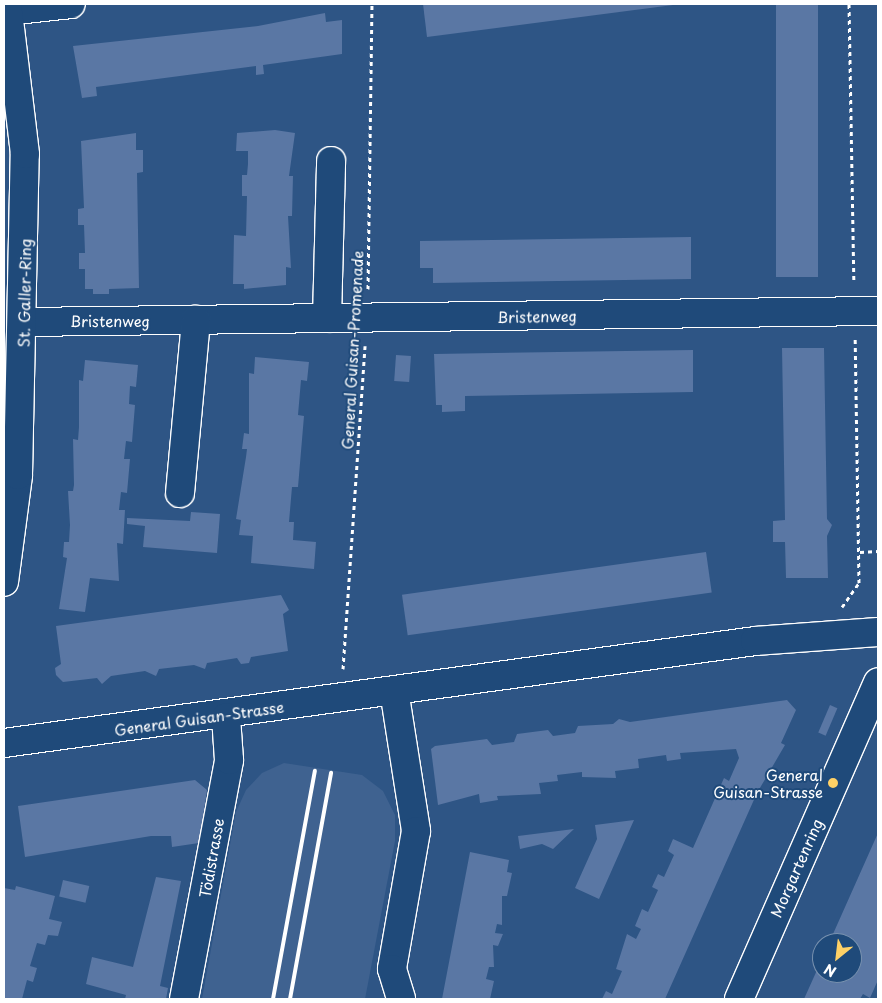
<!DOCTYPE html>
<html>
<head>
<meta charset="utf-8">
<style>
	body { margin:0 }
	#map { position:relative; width:882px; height:1003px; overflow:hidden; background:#2e5585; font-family:"Playpen Sans",sans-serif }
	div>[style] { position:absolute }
	.built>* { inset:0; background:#3f6290 }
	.building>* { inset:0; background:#5a77a4; transform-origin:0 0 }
	.path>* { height:3px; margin-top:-1.5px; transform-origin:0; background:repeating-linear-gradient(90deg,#fff 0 4px,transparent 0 8px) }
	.roads { filter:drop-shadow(1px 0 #fff) drop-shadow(-1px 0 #fff) drop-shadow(0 1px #fff) drop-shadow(0 -1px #fff) }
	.minor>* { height:28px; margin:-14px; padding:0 14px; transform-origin:14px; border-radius:14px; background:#1f4a7a }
	.major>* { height:28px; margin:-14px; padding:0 14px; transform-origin:14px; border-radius:14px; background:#1f4a7a }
	.rail>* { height:4px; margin:-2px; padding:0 2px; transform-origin:2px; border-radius:2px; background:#fff }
	.dots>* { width:14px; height:14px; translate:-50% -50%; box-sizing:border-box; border:2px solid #1f4a7a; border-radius:50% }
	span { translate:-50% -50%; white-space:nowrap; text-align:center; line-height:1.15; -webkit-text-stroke:4px #1f4a7a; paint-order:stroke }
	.street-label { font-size:15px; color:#fff }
	.poi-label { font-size:15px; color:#fff }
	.right { translate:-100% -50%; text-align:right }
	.frame { position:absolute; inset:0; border:5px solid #fff; pointer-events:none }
	.north { position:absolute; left:812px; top:933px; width:50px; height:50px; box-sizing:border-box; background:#1f4a7a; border:1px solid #7992af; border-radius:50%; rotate:209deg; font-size:14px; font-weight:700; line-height:20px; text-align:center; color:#fff }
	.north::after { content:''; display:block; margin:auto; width:18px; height:22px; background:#ffd166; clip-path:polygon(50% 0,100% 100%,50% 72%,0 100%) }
</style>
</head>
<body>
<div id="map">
	<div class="built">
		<div style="clip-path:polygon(284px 763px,362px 775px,383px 791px,395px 815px,395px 841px,365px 999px,202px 999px,236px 812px,246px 790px,262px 773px)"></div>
	</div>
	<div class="building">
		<div style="clip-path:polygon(423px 4px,673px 4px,673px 5px,427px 37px)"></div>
		<div style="left:776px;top:4px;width:42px;height:273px"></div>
		<div style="clip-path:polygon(325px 13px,326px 22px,342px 20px,342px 54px,263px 65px,264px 74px,256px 75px,256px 66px,96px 87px,97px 96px,82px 98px,73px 46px,258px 26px)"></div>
		<div style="clip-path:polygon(275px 130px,295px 133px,289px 176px,293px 176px,292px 216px,288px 216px,291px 268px,286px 267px,286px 285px,244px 289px,244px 284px,233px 284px,234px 235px,246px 236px,247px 196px,242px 196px,242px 175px,247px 175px,248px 164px,248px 151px,236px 151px,237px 133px)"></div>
		<div style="clip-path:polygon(136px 133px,136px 150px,143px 150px,143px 172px,137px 173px,139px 288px,109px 289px,109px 294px,93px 294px,93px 289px,85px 289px,85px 269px,79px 269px,79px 253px,85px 253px,84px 225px,78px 225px,78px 209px,84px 208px,81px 141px)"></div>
		<div style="clip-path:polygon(691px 237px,691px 279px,433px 283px,433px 268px,420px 268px,420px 241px)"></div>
		<div style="clip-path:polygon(782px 348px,824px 348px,827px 519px,832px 525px,827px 536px,828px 578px,786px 578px,785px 542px,773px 542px,773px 521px,785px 520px)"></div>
		<div style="clip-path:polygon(693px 350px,693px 392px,465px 396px,465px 411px,442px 412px,442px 405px,436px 405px,434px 354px)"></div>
		<div style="left:396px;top:355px;width:15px;height:26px;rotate:4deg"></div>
		<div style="clip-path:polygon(255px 357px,309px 362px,307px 381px,301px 380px,298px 415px,304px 416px,298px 487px,292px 487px,289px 522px,294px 522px,293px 540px,316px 542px,314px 569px,251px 563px,253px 536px,239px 535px,241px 520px,236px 519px,246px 457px,247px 449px,242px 449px,244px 433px,249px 434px,249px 373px,254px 374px)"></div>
		<div style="clip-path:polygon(85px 360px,138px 365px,136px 387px,130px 386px,129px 404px,135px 405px,132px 442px,126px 441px,124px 459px,130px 459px,127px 493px,121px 492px,119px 510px,125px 510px,123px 544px,117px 543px,119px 581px,90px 578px,85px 612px,59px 609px,67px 558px,63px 557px,64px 542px,69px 542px,70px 525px,68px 491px,73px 491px,74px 485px,73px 439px,78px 440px,79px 427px,79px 380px,83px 381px)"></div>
		<div style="clip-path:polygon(191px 512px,220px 514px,217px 553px,143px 547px,145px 526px,127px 524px,127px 518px,190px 521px)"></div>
		<div style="left:706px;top:552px;width:41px;height:307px;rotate:82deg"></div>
		<div style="clip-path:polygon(281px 595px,289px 610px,283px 614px,288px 651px,251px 657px,249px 663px,241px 664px,237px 658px,207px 663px,205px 669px,194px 665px,159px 669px,156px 676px,145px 671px,111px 676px,102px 684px,97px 678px,63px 682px,56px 675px,55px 668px,61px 664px,56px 626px)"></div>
		<div style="clip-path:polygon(787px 700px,796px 710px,781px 743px,785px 745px,757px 793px,665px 999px,602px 999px,606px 991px,612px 994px,622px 971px,616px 969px,627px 934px,636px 939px,641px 929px,635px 926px,642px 909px,648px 912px,658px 890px,652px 887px,658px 874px,664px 877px,674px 855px,668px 851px,673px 839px,693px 848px,724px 778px,729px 781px,739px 758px,736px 749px,680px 753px,681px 759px,667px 761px,666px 755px,638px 759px,639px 768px,615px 771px,616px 778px,582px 777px,582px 772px,557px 775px,558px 781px,539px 783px,541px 794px,497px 796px,498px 800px,480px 803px,479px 794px,438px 805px,431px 749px,435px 746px,487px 739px,492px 745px,514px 742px,517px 734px,548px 730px,553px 736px,575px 733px,578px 726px,613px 724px,619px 719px,630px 722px)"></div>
		<div style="left:830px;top:705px;width:8px;height:30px;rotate:23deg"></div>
		<div style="clip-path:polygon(195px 780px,207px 790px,199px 843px,172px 847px,171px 836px,151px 836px,25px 857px,18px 806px)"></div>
		<div style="clip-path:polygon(634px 820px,599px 899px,575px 888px,597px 839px,595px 825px)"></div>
		<div style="clip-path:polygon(574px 829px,553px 849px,542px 844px,520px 849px,518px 836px)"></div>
		<div style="clip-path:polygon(878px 833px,878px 980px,870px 998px,863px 994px,860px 999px,804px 999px,822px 959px,822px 973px,852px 973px,852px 943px,829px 943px)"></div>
		<div style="clip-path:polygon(470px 852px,509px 860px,507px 872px,512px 873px,507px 896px,502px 896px,502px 925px,497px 924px,495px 933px,503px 934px,498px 946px,493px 945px,494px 967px,489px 967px,486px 979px,494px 981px,490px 999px,442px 999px)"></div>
		<div style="clip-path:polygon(156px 877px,181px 881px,160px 986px,168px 988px,166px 999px,125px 999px,126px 995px,86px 984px,92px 957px,133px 967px)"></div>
		<div style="left:63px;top:880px;width:27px;height:17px;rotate:13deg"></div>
		<div style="clip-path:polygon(16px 886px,55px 896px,49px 919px,62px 922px,58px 936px,48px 935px,45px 945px,37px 943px,30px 966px,37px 968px,33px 982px,27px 980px,22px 999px,4px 999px,4px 888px,15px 890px)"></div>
	</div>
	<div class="path">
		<div style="left:849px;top:4px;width:279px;rotate:89deg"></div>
		<div style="left:368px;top:289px;width:285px;rotate:-89.2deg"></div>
		<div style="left:860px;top:552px;width:18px;rotate:-3deg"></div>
		<div style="left:842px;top:607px;width:29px;rotate:-55deg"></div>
		<div style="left:859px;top:583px;width:244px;rotate:-90.9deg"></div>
		<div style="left:343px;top:669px;width:324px;rotate:-86.1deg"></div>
	</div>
	<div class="roads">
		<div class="minor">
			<div style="left:8px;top:11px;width:63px;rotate:-6.3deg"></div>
			<div style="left:327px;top:318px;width:157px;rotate:-88.5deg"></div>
			<div style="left:24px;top:322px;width:854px;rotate:-0.74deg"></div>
			<div style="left:180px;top:493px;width:174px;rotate:-84.7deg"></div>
			<div style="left:4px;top:582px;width:108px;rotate:-82.5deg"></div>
			<div style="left:18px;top:475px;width:321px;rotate:-88.8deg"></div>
			<div style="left:25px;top:154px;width:151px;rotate:-96.8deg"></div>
			<div style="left:394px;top:690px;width:143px;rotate:81.1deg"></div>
			<div style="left:416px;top:831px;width:140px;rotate:99.9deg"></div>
			<div style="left:392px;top:969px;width:31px;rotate:73deg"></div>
			<div style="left:4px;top:743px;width:758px;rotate:-7.73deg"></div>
			<div style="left:755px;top:641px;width:123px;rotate:-4.2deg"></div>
			<div style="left:184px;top:999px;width:243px;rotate:-79.3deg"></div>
			<div style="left:229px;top:760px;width:43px;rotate:-94deg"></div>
		</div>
		<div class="major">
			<div style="left:739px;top:999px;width:346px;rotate:-66.3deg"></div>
		</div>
	</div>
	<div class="rail">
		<div style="left:273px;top:999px;width:232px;rotate:-79.6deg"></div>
		<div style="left:290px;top:999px;width:230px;rotate:-79.7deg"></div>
	</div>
	<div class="dots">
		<div style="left:833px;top:783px;background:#ffd166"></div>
	</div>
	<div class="street-label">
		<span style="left:24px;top:293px;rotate:-89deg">St. Galler-Ring</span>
		<span style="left:537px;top:316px;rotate:-1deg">Bristenweg</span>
		<span style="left:110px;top:321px">Bristenweg</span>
		<span style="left:352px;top:350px;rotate:-87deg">General Guisan-Promenade</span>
		<span style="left:199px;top:718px;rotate:-8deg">General Guisan-Strasse</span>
		<span style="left:211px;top:858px;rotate:-80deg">Tödistrasse</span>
		<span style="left:796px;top:868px;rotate:-66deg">Morgartenring</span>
	</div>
	<div class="poi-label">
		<span class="right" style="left:823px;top:783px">General<br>Guisan-Strasse</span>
	</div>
	<div class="frame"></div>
	<div class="north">N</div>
</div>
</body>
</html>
